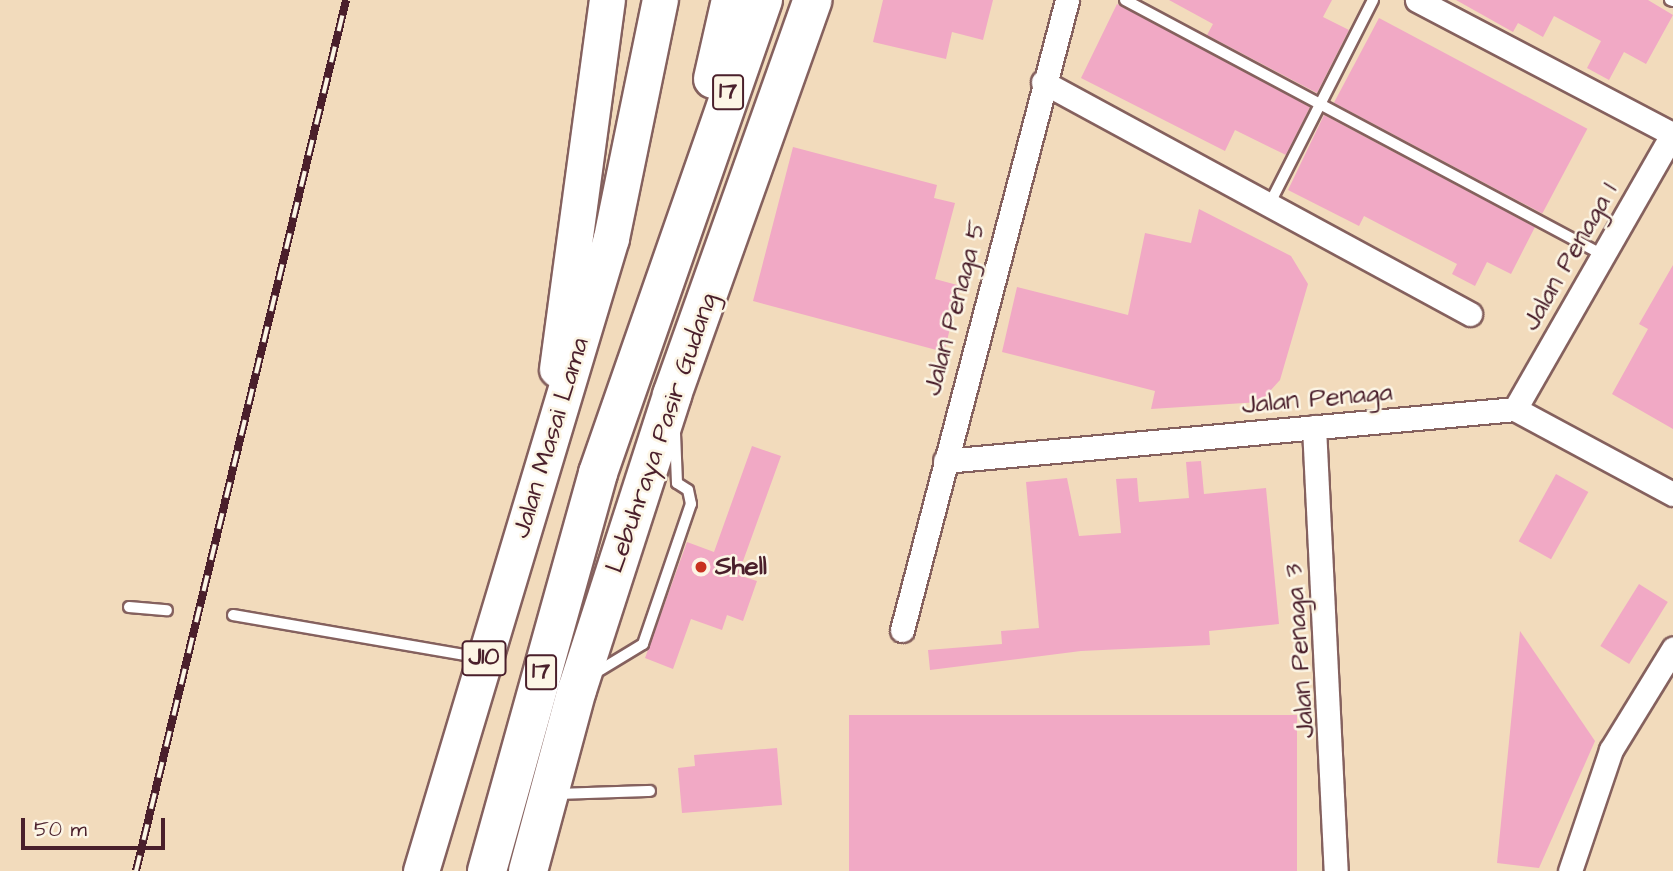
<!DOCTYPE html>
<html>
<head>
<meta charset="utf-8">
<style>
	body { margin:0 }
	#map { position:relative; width:1673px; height:871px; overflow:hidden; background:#f2dbbc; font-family:"Architects Daughter",sans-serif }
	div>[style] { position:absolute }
	.building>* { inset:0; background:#f1a9c5; transform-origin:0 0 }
	.roads { filter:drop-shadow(2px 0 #85615e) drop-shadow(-2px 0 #85615e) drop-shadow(0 2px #85615e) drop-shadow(0 -2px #85615e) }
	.lane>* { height:10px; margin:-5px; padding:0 5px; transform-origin:5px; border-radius:5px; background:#fff }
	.street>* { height:23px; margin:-11.5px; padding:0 11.5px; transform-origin:11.5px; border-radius:11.5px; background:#fff }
	.primary>* { height:35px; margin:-17.5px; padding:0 17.5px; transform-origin:17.5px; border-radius:17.5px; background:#fff }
	.highway>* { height:38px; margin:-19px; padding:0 19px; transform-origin:19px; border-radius:19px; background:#fff }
	.rail>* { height:8px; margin-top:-4px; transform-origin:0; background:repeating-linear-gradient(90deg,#fcf5e5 0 16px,#4a1f2b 0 32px); box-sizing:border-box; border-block:2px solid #4a1f2b }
	.dots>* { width:19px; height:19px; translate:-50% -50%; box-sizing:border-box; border:4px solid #fcf5e5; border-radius:50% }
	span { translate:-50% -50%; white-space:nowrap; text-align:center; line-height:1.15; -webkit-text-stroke:5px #fcf5e5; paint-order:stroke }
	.shield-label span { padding:2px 5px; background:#fcf5e5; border:2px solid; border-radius:5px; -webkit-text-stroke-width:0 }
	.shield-label { font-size:24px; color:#4a1f2b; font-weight:700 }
	.street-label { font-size:26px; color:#4a1f2b }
	.poi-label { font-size:26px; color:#4a1f2b; font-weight:700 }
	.left { translate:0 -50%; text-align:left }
	.scale { position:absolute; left:21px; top:818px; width:144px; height:32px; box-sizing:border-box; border:4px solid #4a1f2b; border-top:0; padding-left:9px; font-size:21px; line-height:24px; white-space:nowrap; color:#4a1f2b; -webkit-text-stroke:5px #fcf5e5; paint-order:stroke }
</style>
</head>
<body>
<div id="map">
	<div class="building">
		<div style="clip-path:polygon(883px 0,993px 0,983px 40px,952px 32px,946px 59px,873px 42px)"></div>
		<div style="clip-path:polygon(1169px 0,1332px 0,1323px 17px,1349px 30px,1317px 93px,1207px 35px,1213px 24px)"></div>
		<div style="clip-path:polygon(1456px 0,1648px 0,1673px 15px,1646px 64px,1624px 52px,1609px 80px,1587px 68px,1601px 41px,1554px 16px,1543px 37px,1518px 23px,1513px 32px)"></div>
		<div style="clip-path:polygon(1117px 4px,1310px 107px,1286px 155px,1235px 130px,1225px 151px,1081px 78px)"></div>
		<div style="left:1379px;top:18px;width:236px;height:96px;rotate:28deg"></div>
		<div style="clip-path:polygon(1324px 115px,1535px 227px,1511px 274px,1487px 262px,1475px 286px,1452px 274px,1457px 264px,1387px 228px,1364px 216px,1359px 226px,1288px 190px)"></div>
		<div style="clip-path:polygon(793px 147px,937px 185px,934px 198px,955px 203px,935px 279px,961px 286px,944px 352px,753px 301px)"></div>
		<div style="clip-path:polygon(1199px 209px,1291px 256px,1308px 284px,1280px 380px,1260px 402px,1151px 409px,1155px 391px,1002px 352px,1017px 287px,1128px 315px,1145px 233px,1191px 243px)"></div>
		<div style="clip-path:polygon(1673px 265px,1673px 429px,1612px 394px,1648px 329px,1639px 324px)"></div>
		<div style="clip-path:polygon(752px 446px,781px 456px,738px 575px,757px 581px,743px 621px,727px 615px,722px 630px,691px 619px,673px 669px,645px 658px,687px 542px,714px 552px)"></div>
		<div style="clip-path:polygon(1201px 461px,1204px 494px,1266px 488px,1279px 624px,1209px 631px,1210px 645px,1081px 651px,930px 670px,928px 650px,1002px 644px,1001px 631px,1039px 628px,1026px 482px,1067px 478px,1079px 536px,1121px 533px,1116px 479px,1137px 478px,1139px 502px,1189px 498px,1186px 462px)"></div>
		<div style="left:1556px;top:474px;width:37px;height:77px;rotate:29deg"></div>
		<div style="left:1639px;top:584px;width:34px;height:73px;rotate:32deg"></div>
		<div style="clip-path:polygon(1520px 631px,1595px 741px,1539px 868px,1497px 863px)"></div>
		<div style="left:849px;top:715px;width:448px;height:156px"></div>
		<div style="clip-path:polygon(777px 748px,782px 805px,682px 813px,678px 768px,695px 766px,694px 755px)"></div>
	</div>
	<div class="roads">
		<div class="lane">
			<div style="left:1125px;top:0;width:542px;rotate:28.08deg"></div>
			<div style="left:1670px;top:0;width:3px;rotate:18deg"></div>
			<div style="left:1269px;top:205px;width:230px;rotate:-63.1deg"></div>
			<div style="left:129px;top:607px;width:38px;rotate:5deg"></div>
			<div style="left:233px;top:615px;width:252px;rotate:9.8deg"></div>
			<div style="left:597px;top:672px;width:54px;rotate:-31.3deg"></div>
			<div style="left:643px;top:644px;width:148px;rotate:-71.1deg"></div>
			<div style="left:691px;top:504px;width:14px;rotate:-102deg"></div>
			<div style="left:688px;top:490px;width:13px;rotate:-148deg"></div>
			<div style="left:677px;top:483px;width:49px;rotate:-92.3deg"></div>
			<div style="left:555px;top:794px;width:95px;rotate:-1.8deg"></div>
		</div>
		<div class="street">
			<div style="left:1417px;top:0;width:288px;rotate:27.7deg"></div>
			<div style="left:1043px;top:82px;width:486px;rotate:28.5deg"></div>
			<div style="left:1515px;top:409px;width:318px;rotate:-60.2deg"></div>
			<div style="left:1314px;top:427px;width:445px;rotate:87.2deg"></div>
			<div style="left:945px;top:461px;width:572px;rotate:-5.21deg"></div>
			<div style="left:1515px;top:409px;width:179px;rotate:28.3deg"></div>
			<div style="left:902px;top:630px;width:651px;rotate:-75.32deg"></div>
			<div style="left:1570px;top:871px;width:128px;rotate:-71.3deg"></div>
			<div style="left:1611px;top:750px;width:119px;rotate:-58.5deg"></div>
		</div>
		<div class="primary">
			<div style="left:557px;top:369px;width:372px;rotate:-82.3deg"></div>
			<div style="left:421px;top:871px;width:661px;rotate:-73.29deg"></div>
			<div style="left:611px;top:238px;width:243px;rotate:-78.4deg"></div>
		</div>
		<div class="highway">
			<div style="left:713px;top:79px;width:81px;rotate:-77.2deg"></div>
			<div style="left:487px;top:871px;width:413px;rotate:-74.4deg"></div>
			<div style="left:598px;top:473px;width:501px;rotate:-70.77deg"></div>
			<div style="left:528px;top:871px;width:188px;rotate:-74.9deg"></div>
			<div style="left:577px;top:690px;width:310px;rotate:-72.1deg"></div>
			<div style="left:672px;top:395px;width:419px;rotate:-70.4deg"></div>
		</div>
	</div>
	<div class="rail">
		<div style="left:136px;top:871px;width:896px;rotate:-76.44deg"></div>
	</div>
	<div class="dots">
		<div style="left:701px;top:567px;background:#c8321e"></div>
	</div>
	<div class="shield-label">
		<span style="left:728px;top:92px">17</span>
		<span style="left:484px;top:658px">J10</span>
		<span style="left:541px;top:672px">17</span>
	</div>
	<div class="street-label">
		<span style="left:1570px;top:257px;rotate:-60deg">Jalan Penaga 1</span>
		<span style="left:955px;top:308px;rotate:-75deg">Jalan Penaga 5</span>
		<span style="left:1317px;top:399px;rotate:-5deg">Jalan Penaga</span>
		<span style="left:662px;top:433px;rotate:-71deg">Lebuhraya Pasir Gudang</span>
		<span style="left:551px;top:438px;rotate:-73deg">Jalan Masai Lama</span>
		<span style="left:1300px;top:651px;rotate:-94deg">Jalan Penaga 3</span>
	</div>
	<div class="poi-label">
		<span class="left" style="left:715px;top:567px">Shell</span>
	</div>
	<div class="scale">50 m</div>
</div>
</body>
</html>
